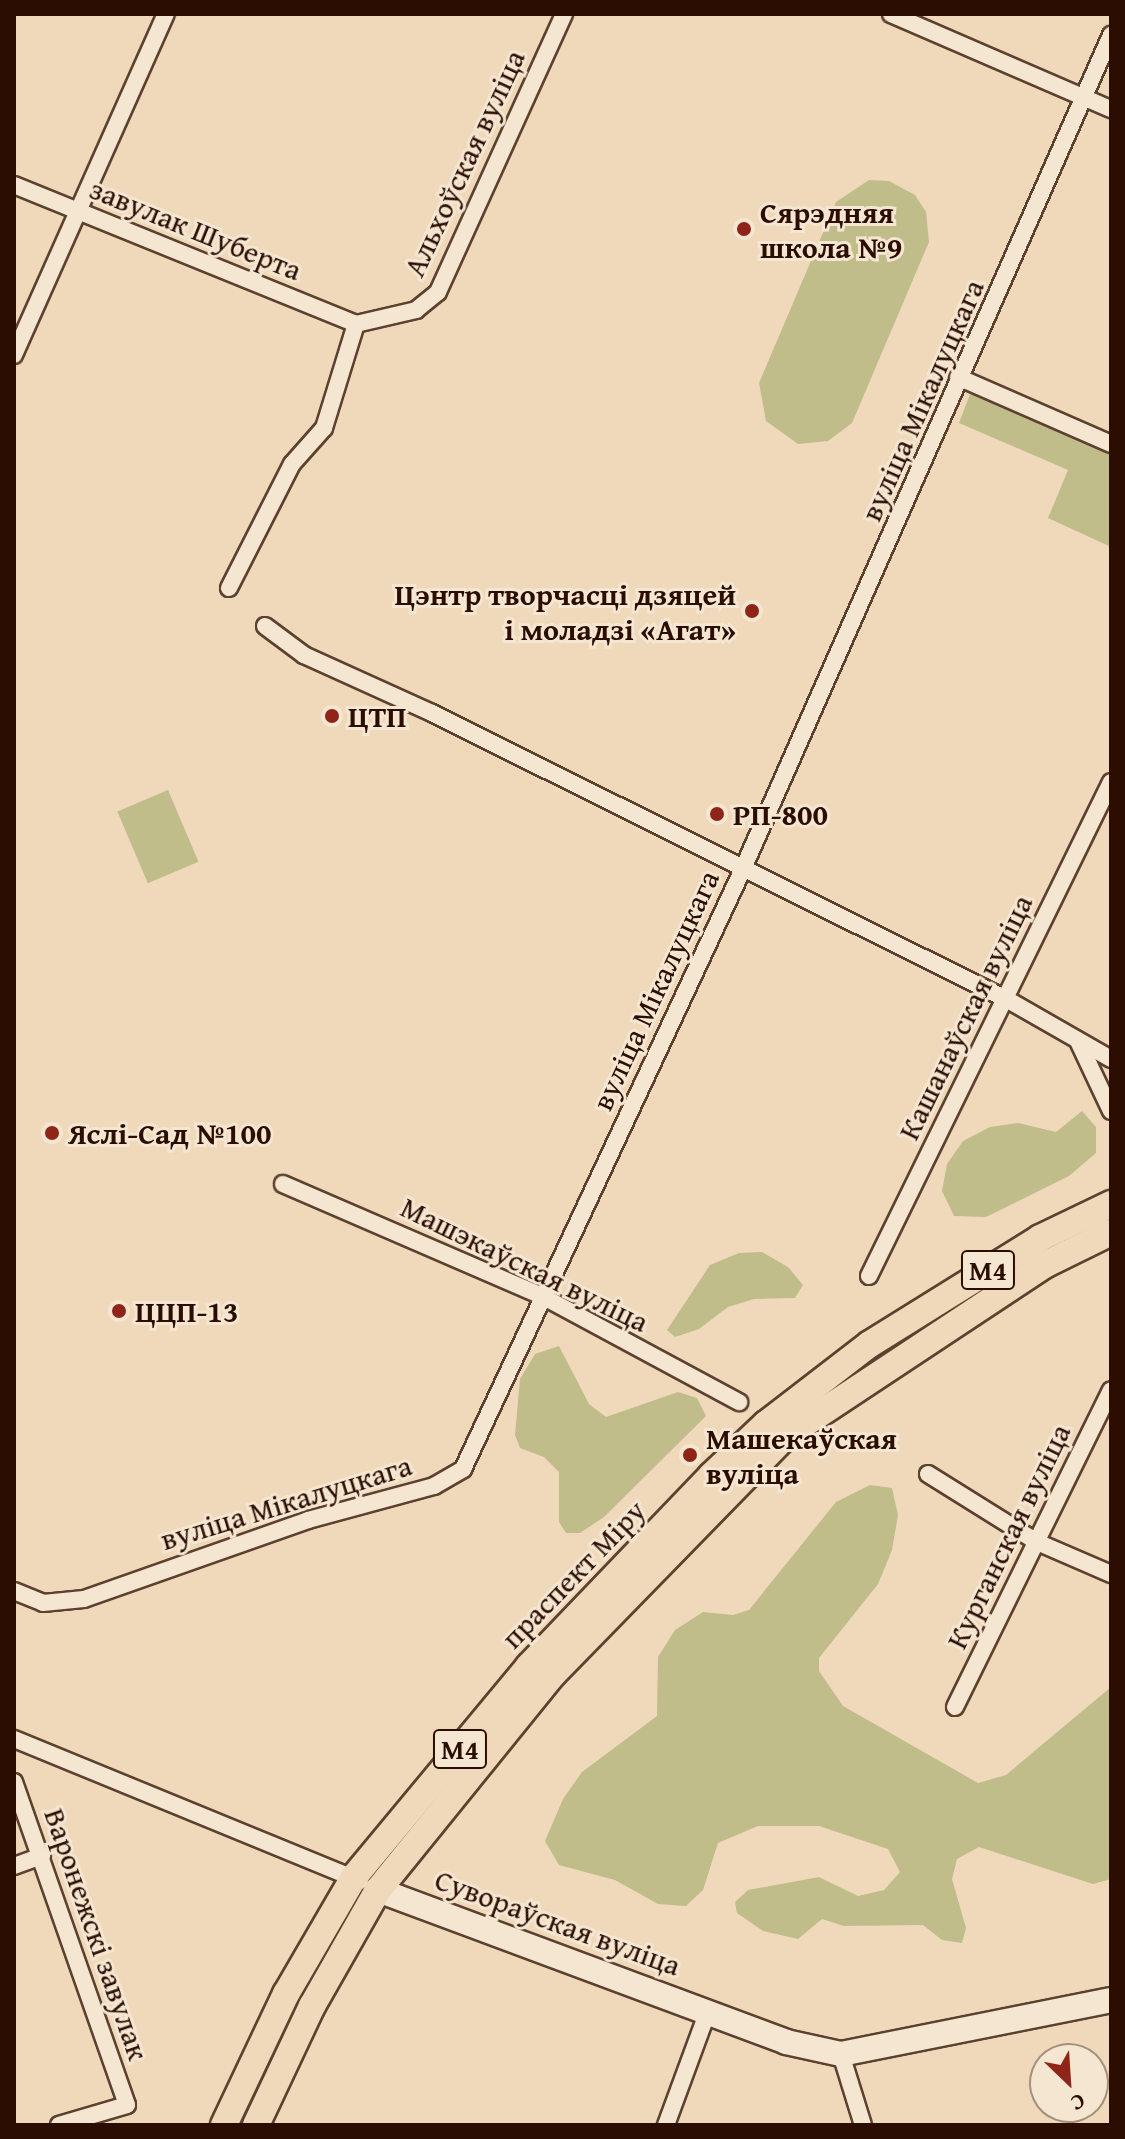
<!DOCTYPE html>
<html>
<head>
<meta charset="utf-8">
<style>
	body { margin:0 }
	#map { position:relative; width:1125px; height:2139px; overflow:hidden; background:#efd9ba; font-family:"Gentium Book Plus",serif }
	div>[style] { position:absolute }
	.green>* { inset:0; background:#c0bd8b; transform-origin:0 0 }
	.roads { filter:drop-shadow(2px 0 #5c412f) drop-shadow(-2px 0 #5c412f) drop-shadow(0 2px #5c412f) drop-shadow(0 -2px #5c412f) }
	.street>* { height:16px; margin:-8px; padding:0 8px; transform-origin:8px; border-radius:8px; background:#f5e6d2 }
	.secondary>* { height:24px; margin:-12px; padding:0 12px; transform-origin:12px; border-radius:12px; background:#f5e6d2 }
	.primary>* { height:26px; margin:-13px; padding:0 13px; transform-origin:13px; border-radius:13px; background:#efd9ba }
	.dots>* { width:22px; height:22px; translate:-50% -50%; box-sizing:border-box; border:4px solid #f5e6d2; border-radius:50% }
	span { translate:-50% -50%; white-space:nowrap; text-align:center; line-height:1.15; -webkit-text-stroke:6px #f5e6d2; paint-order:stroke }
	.shield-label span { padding:2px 6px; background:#f5e6d2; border:2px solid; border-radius:6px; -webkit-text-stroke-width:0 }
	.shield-label { font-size:28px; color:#2b0e01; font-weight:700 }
	.street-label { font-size:30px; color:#2b0e01 }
	.poi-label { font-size:30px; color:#2b0e01; font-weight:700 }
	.left { translate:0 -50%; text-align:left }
	.right { translate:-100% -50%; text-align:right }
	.frame { position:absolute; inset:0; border:16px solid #2b0e01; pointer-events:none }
	.north { position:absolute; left:1029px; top:2043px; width:80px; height:80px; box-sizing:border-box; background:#f5e6d2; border:2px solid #a4907e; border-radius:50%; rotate:155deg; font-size:22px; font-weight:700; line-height:32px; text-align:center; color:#2b0e01 }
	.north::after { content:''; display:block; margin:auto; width:28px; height:36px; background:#8f2418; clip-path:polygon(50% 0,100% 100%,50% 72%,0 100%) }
</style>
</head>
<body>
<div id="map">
	<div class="green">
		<div style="clip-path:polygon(869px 180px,889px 181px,915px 195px,926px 212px,929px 242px,852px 423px,828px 441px,798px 444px,766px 421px,759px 383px,836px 202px)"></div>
		<div style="clip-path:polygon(972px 389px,1111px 450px,1111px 547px,1048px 518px,1068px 470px,959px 423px)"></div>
		<div style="left:168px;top:790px;width:78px;height:55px;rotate:67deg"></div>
		<div style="clip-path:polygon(1082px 1111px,1096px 1127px,1096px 1153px,1069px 1176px,986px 1217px,954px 1216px,942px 1191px,947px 1164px,963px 1141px,990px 1127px,1018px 1123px,1056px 1132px)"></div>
		<div style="clip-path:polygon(762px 1252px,788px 1267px,803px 1285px,795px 1298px,754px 1299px,728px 1307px,699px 1329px,675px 1337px,667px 1330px,710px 1265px,739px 1253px)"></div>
		<div style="clip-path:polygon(559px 1346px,589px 1404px,606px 1417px,678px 1392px,697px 1398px,706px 1416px,604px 1517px,580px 1533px,566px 1533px,559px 1522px,559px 1472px,544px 1457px,520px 1448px,515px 1435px,520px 1379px,535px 1354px)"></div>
		<div style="clip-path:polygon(870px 1485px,892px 1488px,898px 1515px,892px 1550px,878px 1584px,819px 1658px,819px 1671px,843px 1706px,978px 1783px,1006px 1775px,1111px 1687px,1111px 1879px,1093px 1884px,979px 1847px,957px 1859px,952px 1879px,966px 1928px,962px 1943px,942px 1940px,923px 1925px,844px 1926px,822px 1919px,798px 1939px,763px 1931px,737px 1913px,735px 1902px,748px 1890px,819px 1877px,858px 1896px,884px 1890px,900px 1872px,888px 1849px,819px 1826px,758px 1826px,718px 1843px,703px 1890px,686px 1906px,658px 1904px,615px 1880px,559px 1865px,545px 1841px,563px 1799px,582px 1772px,657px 1716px,658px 1657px,675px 1630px,703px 1612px,733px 1615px,749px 1610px,836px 1502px)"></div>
	</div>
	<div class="roads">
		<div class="street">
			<div style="left:891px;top:14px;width:240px;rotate:23.4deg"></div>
			<div style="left:14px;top:185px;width:369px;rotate:22.1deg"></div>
			<div style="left:356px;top:324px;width:62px;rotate:-13.1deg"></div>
			<div style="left:416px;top:310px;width:28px;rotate:-39deg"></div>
			<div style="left:438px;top:292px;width:305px;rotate:-65.6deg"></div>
			<div style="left:14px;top:355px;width:373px;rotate:-66deg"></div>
			<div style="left:958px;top:377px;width:167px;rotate:23.6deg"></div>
			<div style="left:229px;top:588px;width:139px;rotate:-63.1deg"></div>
			<div style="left:292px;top:464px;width:48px;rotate:-48.4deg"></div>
			<div style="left:324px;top:428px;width:109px;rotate:-72.9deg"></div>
			<div style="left:265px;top:626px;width:49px;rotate:36.6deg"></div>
			<div style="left:304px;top:655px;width:141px;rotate:24.4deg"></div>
			<div style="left:432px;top:713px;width:644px;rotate:26.49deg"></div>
			<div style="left:1008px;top:1000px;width:119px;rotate:29.8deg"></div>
			<div style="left:1079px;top:1043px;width:75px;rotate:64.8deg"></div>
			<div style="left:283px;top:1184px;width:282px;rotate:23.4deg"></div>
			<div style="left:542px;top:1296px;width:224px;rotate:28.3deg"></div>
			<div style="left:869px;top:1276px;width:550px;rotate:-63.9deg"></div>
			<div style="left:928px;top:1474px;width:128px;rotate:32deg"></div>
			<div style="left:1037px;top:1542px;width:81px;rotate:23.4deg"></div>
			<div style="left:14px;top:1591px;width:31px;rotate:22deg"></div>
			<div style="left:43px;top:1603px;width:41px;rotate:-5.6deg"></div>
			<div style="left:84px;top:1599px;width:238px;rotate:-19.4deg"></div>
			<div style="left:308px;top:1520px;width:131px;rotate:-15.1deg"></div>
			<div style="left:434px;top:1486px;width:34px;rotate:-30deg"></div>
			<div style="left:463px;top:1469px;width:660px;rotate:-64.99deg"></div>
			<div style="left:742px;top:871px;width:914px;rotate:-66.18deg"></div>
			<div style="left:955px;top:1707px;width:353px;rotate:-63.8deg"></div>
			<div style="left:14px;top:1739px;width:374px;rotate:22.3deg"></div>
			<div style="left:14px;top:1782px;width:342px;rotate:70.7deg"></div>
			<div style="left:127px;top:2105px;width:71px;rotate:163.6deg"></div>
			<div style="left:14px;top:1866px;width:30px;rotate:-20deg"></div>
			<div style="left:841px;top:2054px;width:74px;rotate:72.8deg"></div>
			<div style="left:666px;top:2125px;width:121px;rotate:-69.8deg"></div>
		</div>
		<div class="secondary">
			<div style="left:378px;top:1890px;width:435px;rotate:20.4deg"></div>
			<div style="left:786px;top:2042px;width:56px;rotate:12.3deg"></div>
			<div style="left:841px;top:2054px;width:275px;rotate:-11.3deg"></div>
		</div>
		<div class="primary">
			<div style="left:224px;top:2125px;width:145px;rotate:-64.7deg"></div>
			<div style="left:286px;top:1994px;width:135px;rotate:-59.8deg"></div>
			<div style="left:354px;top:1877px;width:274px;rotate:-50.3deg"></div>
			<div style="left:529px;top:1666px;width:263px;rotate:-46.2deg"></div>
			<div style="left:711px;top:1476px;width:76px;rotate:-43.4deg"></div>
			<div style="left:766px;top:1424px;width:131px;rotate:-37.6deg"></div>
			<div style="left:870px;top:1344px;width:200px;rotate:-31.9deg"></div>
			<div style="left:1040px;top:1238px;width:79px;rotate:-25.6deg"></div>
			<div style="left:256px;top:2125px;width:132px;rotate:-64.8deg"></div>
			<div style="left:312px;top:2006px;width:133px;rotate:-60.4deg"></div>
			<div style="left:378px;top:1890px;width:277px;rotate:-51deg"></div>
			<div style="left:552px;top:1675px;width:331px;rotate:-45.7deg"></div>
			<div style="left:783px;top:1438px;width:315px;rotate:-33.5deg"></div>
			<div style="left:1046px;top:1264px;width:72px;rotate:-26.2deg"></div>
		</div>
	</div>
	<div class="dots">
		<div style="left:744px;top:229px;background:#8f2418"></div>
		<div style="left:752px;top:611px;background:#8f2418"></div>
		<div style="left:332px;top:716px;background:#8f2418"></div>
		<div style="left:717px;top:814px;background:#8f2418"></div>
		<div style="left:52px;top:1133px;background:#8f2418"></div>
		<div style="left:119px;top:1311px;background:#8f2418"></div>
		<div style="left:690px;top:1455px;background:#8f2418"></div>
	</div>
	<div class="shield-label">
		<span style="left:988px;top:1270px">М4</span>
		<span style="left:460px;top:1749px">М4</span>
	</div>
	<div class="street-label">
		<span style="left:464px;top:163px;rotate:-65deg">Альхоўская вуліца</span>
		<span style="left:196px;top:229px;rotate:22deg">завулак Шуберта</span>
		<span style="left:922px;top:400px;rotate:-66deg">вуліца Мікалуцкага</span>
		<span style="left:655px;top:990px;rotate:-65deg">вуліца Мікалуцкага</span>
		<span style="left:965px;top:1017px;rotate:-64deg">Кашанаўская вуліца</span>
		<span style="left:525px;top:1264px;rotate:26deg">Машэкаўская вуліца</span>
		<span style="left:286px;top:1502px;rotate:-17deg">вуліца Мікалуцкага</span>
		<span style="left:1008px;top:1536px;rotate:-64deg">Курганская вуліца</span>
		<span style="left:573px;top:1574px;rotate:-46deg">праспект Міру</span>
		<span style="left:558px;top:1922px;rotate:20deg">Сувораўская вуліца</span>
		<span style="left:97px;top:1934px;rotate:71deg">Варонежскі завулак</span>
	</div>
	<div class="poi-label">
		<span class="left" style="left:760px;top:229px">Сярэдняя<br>школа №9</span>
		<span class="right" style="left:736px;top:611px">Цэнтр творчасці дзяцей<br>і моладзі «Агат»</span>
		<span class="left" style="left:348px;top:716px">ЦТП</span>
		<span class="left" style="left:733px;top:814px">РП-800</span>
		<span class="left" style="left:68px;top:1133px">Яслі-Сад №100</span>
		<span class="left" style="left:135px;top:1311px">ЦЦП-13</span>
		<span class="left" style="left:706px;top:1455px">Машекаўская<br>вуліца</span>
	</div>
	<div class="frame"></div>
	<div class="north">С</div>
</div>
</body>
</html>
